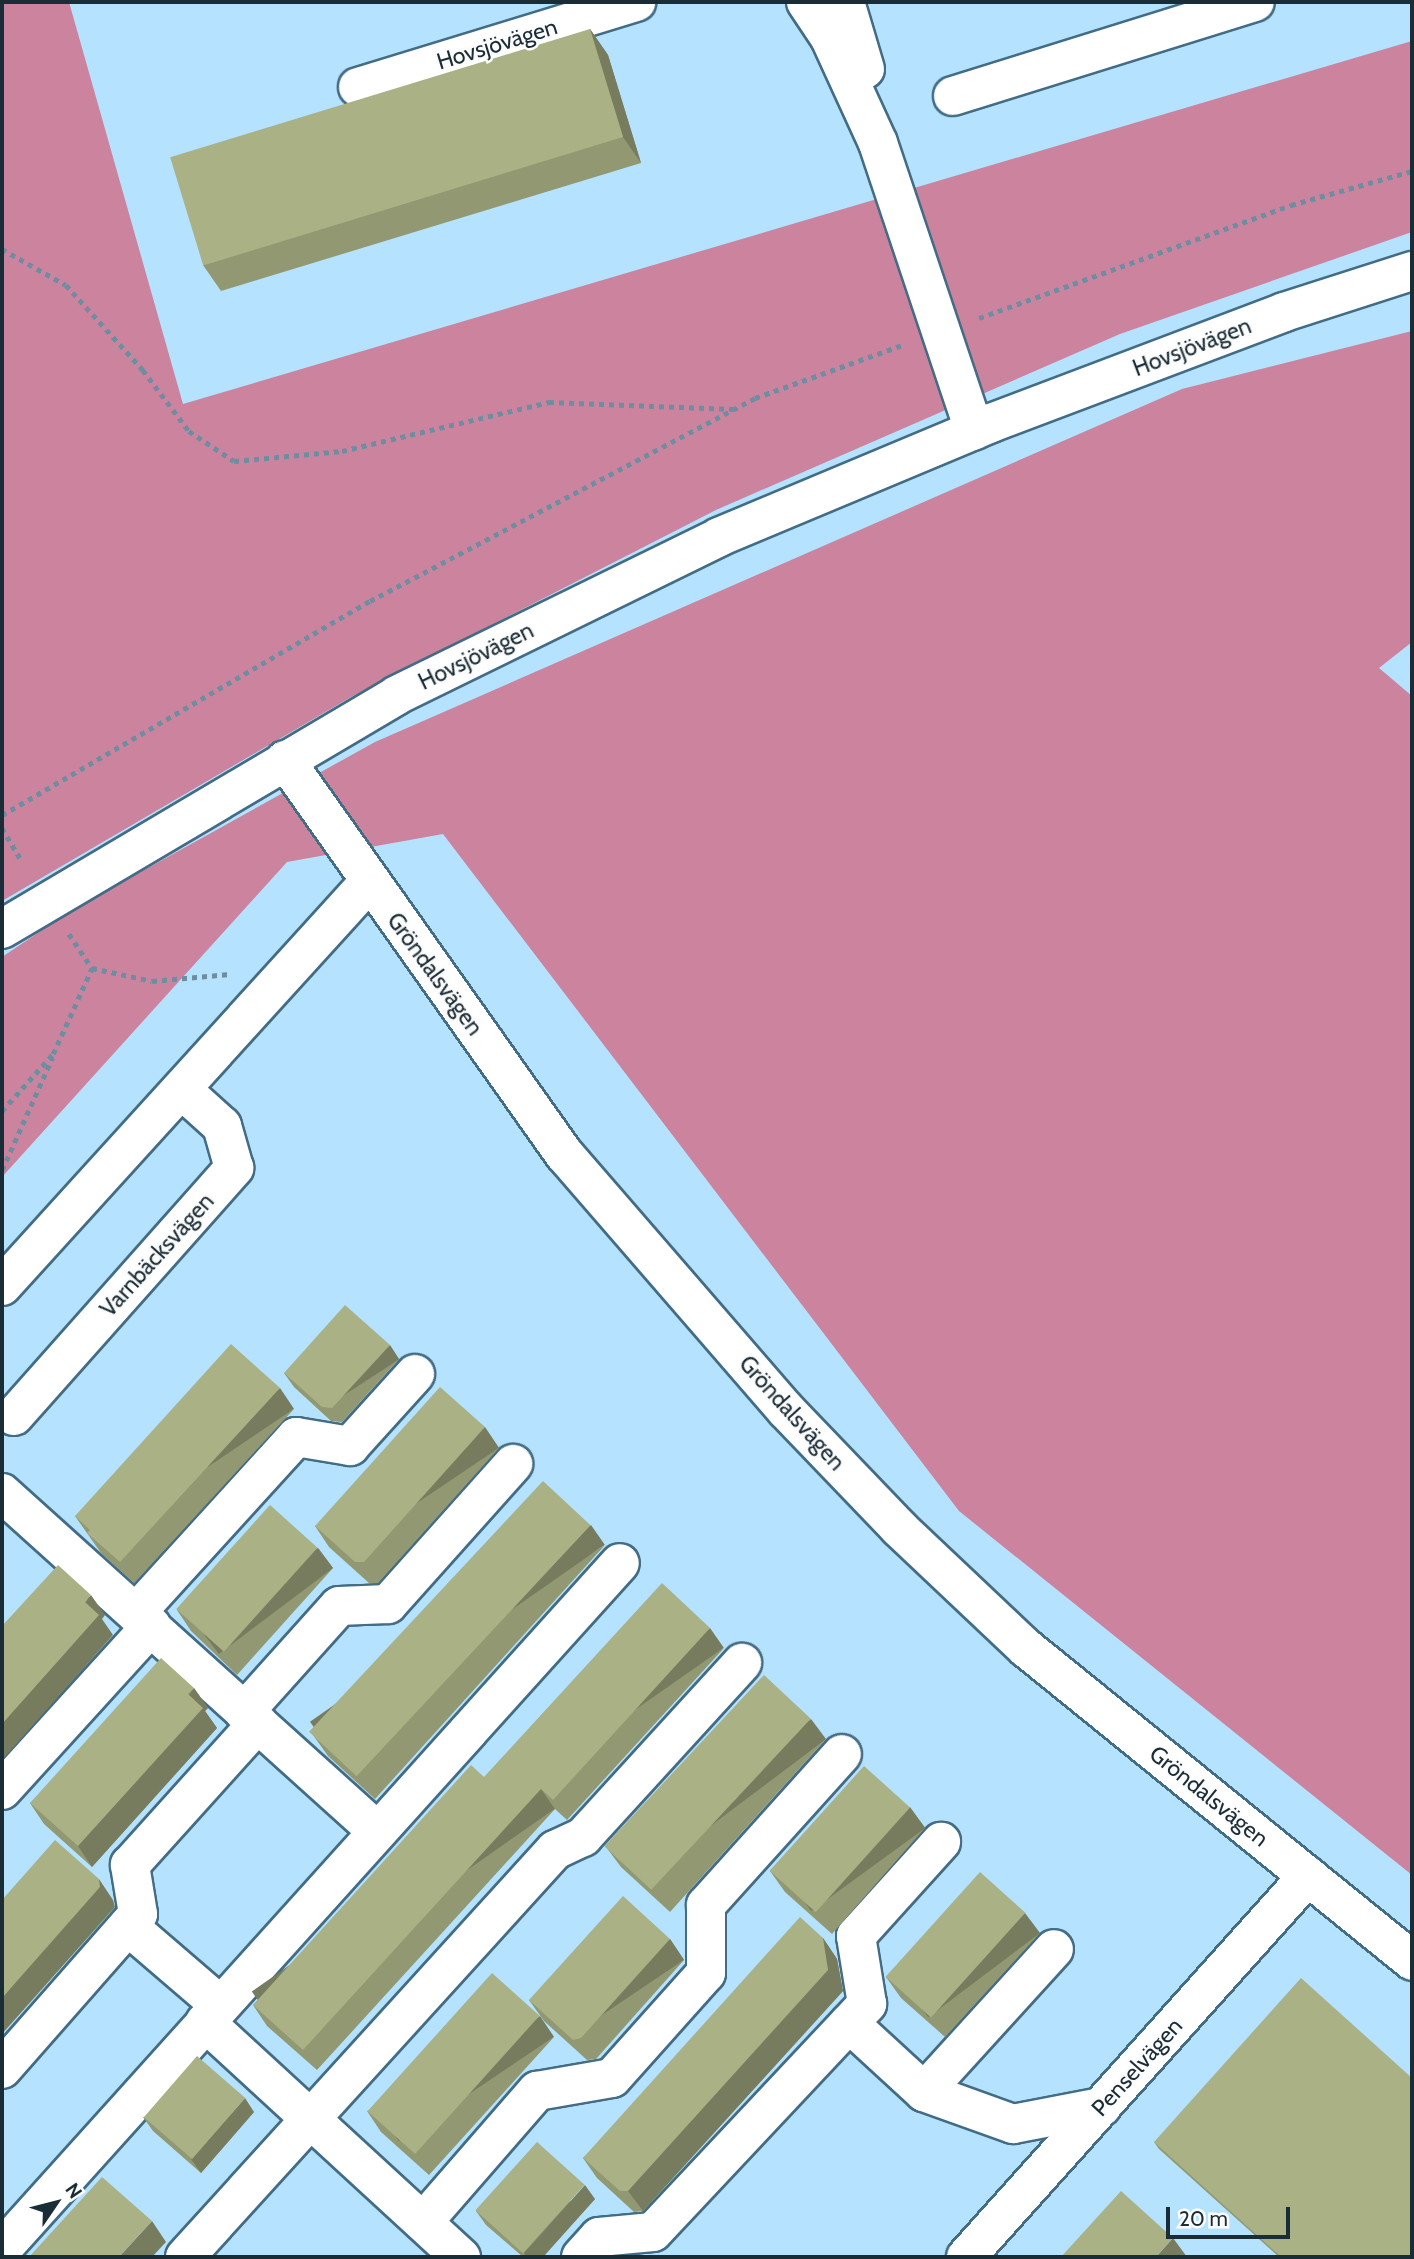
<!DOCTYPE html>
<html>
<head>
<meta charset="utf-8">
<style>
	body { margin:0 }
	#map { position:relative; width:1414px; height:2259px; overflow:hidden; background:#b5e2fe; font-family:Cabin,sans-serif }
	div>[style] { position:absolute }
	.forest>* { inset:0; background:#cc839e }
	.path>* { height:4.5px; margin-top:-2.25px; transform-origin:0; background:repeating-linear-gradient(90deg,#6d8da1 0 5px,transparent 0 10px) }
	.roads { filter:drop-shadow(2px 0 #436c85) drop-shadow(-2px 0 #436c85) drop-shadow(0 2px #436c85) drop-shadow(0 -2px #436c85) }
	.minor>* { height:38px; margin:-19px; padding:0 19px; transform-origin:19px; border-radius:19px; background:#fff }
	.wall>* { inset:0; background:#919872 }
	.shaded-wall>* { inset:0; background:#767c5d; transform-origin:0 0 }
	.building>* { inset:0; background:#a9b185; transform-origin:0 0 }
	span { translate:-50% -50%; white-space:nowrap; text-align:center; line-height:1.15; -webkit-text-stroke:5px #fcfcfc; paint-order:stroke }
	.street-label { font-size:23px; color:#1a2c36 }
	.frame { position:absolute; inset:0; border:4px solid #1a2c36; pointer-events:none }
	.north { position:absolute; left:21px; top:2168px; width:70px; height:70px; -webkit-text-stroke:5px #fcfcfc; paint-order:stroke; rotate:55deg; font-size:19px; font-weight:700; line-height:28px; text-align:center; color:#1a2c36 }
	.north::after { content:''; display:block; margin:auto; width:24px; height:32px; background:#1a2c36; clip-path:polygon(50% 0,100% 100%,50% 72%,0 100%) }
	.scale { position:absolute; left:1166px; top:2207px; width:124px; height:32px; box-sizing:border-box; border:4px solid #1a2c36; border-top:0; padding-left:9px; font-size:21px; line-height:24px; white-space:nowrap; color:#1a2c36; -webkit-text-stroke:5px #fcfcfc; paint-order:stroke }
</style>
</head>
<body>
<div id="map">
	<div class="forest">
		<div style="clip-path:polygon(2px 2px,69px 2px,183px 404px,1412px 41px,1412px 232px,1120px 334px,716px 510px,351px 697px,2px 901px)"></div>
		<div style="clip-path:polygon(1412px 331px,1412px 642px,1379px 668px,1412px 696px,1412px 1875px,959px 1511px,443px 834px,287px 862px,2px 1177px,2px 957px,72px 910px,375px 742px,1182px 389px)"></div>
	</div>
	<div class="path">
		<div style="left:2px;top:249px;width:73px;rotate:29.4deg"></div>
		<div style="left:66px;top:285px;width:115px;rotate:47.8deg"></div>
		<div style="left:143px;top:370px;width:76px;rotate:53deg"></div>
		<div style="left:189px;top:431px;width:54px;rotate:33.7deg"></div>
		<div style="left:234px;top:461px;width:108px;rotate:-5.3deg"></div>
		<div style="left:342px;top:451px;width:213px;rotate:-13.3deg"></div>
		<div style="left:549px;top:402px;width:184px;rotate:2.2deg"></div>
		<div style="left:979px;top:318px;width:332px;rotate:-19.9deg"></div>
		<div style="left:1291px;top:205px;width:126px;rotate:-15.7deg"></div>
		<div style="left:2px;top:815px;width:426px;rotate:-30.2deg"></div>
		<div style="left:370px;top:601px;width:435px;rotate:-27.8deg"></div>
		<div style="left:755px;top:398px;width:159px;rotate:-19.8deg"></div>
		<div style="left:2px;top:828px;width:35px;rotate:59deg"></div>
		<div style="left:69px;top:934px;width:41px;rotate:55.9deg"></div>
		<div style="left:2px;top:1111px;width:76px;rotate:-48.2deg"></div>
		<div style="left:53px;top:1054px;width:94px;rotate:-65.6deg"></div>
		<div style="left:92px;top:968px;width:61px;rotate:12.2deg"></div>
		<div style="left:152px;top:981px;width:78px;rotate:-5.1deg"></div>
		<div style="left:2px;top:1170px;width:123px;rotate:-65.9deg"></div>
	</div>
	<div class="roads">
		<div class="minor">
			<div style="left:806px;top:2px;width:43px;rotate:56.3deg"></div>
			<div style="left:830px;top:38px;width:115px;rotate:65.4deg"></div>
			<div style="left:878px;top:143px;width:303px;rotate:71.5deg"></div>
			<div style="left:845px;top:2px;width:70px;rotate:73.4deg"></div>
			<div style="left:358px;top:87px;width:291px;rotate:-17deg"></div>
			<div style="left:953px;top:96px;width:316px;rotate:-17.3deg"></div>
			<div style="left:285px;top:760px;width:484px;rotate:54.7deg"></div>
			<div style="left:565px;top:1155px;width:337px;rotate:49.1deg"></div>
			<div style="left:786px;top:1410px;width:163px;rotate:46.2deg"></div>
			<div style="left:899px;top:1528px;width:175px;rotate:43.4deg"></div>
			<div style="left:1026px;top:1648px;width:497px;rotate:39deg"></div>
			<div style="left:2px;top:929px;width:459px;rotate:-30.6deg"></div>
			<div style="left:397px;top:695px;width:359px;rotate:-26.1deg"></div>
			<div style="left:719px;top:537px;width:295px;rotate:-22.7deg"></div>
			<div style="left:991px;top:423px;width:313px;rotate:-20.7deg"></div>
			<div style="left:1284px;top:312px;width:134px;rotate:-17.8deg"></div>
			<div style="left:2px;top:1286px;width:546px;rotate:-47.75deg"></div>
			<div style="left:14px;top:1416px;width:332px;rotate:-48.4deg"></div>
			<div style="left:234px;top:1168px;width:44px;rotate:-105.9deg"></div>
			<div style="left:222px;top:1126px;width:55px;rotate:-137.9deg"></div>
			<div style="left:2px;top:1493px;width:505px;rotate:42.03deg"></div>
			<div style="left:136px;top:1613px;width:238px;rotate:-47.7deg"></div>
			<div style="left:296px;top:1437px;width:55px;rotate:9.5deg"></div>
			<div style="left:350px;top:1446px;width:97px;rotate:-47.9deg"></div>
			<div style="left:244px;top:1712px;width:142px;rotate:-48.1deg"></div>
			<div style="left:339px;top:1606px;width:49px;rotate:-2.3deg"></div>
			<div style="left:388px;top:1604px;width:188px;rotate:-48.2deg"></div>
			<div style="left:2px;top:1790px;width:222px;rotate:-47.7deg"></div>
			<div style="left:128px;top:1926px;width:121px;rotate:40.7deg"></div>
			<div style="left:205px;top:2022px;width:348px;rotate:42.6deg"></div>
			<div style="left:849px;top:2023px;width:102px;rotate:42.6deg"></div>
			<div style="left:924px;top:2092px;width:95px;rotate:19.8deg"></div>
			<div style="left:1013px;top:2124px;width:90px;rotate:-10.9deg"></div>
			<div style="left:2px;top:2069px;width:206px;rotate:-48.7deg"></div>
			<div style="left:138px;top:1914px;width:50px;rotate:-99.3deg"></div>
			<div style="left:130px;top:1865px;width:191px;rotate:-48deg"></div>
			<div style="left:924px;top:2092px;width:193px;rotate:-47.7deg"></div>
			<div style="left:423px;top:2222px;width:174px;rotate:-49deg"></div>
			<div style="left:537px;top:2091px;width:76px;rotate:-9.8deg"></div>
			<div style="left:612px;top:2078px;width:141px;rotate:-48.2deg"></div>
			<div style="left:706px;top:1973px;width:68px;rotate:-90deg"></div>
			<div style="left:706px;top:1905px;width:203px;rotate:-48deg"></div>
			<div style="left:2px;top:2249px;width:923px;rotate:-47.99deg"></div>
			<div style="left:185px;top:2257px;width:550px;rotate:-47.73deg"></div>
			<div style="left:555px;top:1850px;width:31px;rotate:-25deg"></div>
			<div style="left:583px;top:1837px;width:236px;rotate:-47.6deg"></div>
			<div style="left:581px;top:2257px;width:27px;rotate:-48deg"></div>
			<div style="left:599px;top:2237px;width:54px;rotate:-5.3deg"></div>
			<div style="left:653px;top:2232px;width:313px;rotate:-46.8deg"></div>
			<div style="left:867px;top:2004px;width:69px;rotate:-99.2deg"></div>
			<div style="left:856px;top:1936px;width:127px;rotate:-47.9deg"></div>
			<div style="left:966px;top:2257px;width:512px;rotate:-48.09deg"></div>
		</div>
	</div>
	<div class="wall">
		<div style="clip-path:polygon(590px 29px,608px 55px,641px 163px,221px 291px,203px 265px)"></div>
		<div style="clip-path:polygon(399px 1359px,342px 1422px,331px 1421px,294px 1387px,284px 1373px)"></div>
		<div style="clip-path:polygon(294px 1409px,134px 1583px,101px 1553px,75px 1516px)"></div>
		<div style="clip-path:polygon(499px 1448px,378px 1583px,369px 1583px,329px 1547px,315px 1526px)"></div>
		<div style="clip-path:polygon(605px 1545px,375px 1799px,328px 1756px,313px 1735px)"></div>
		<div style="clip-path:polygon(318px 1548px,333px 1568px,237px 1675px,191px 1631px,177px 1610px)"></div>
		<div style="clip-path:polygon(724px 1648px,567px 1820px,555px 1809px,317px 2070px,267px 2026px,253px 2005px,484px 1777px)"></div>
		<div style="clip-path:polygon(194px 1688px,208px 1708px,205px 1711px,217px 1728px,92px 1867px,44px 1824px,30px 1803px)"></div>
		<div style="clip-path:polygon(826px 1739px,670px 1912px,621px 1867px,606px 1847px)"></div>
		<div style="clip-path:polygon(925px 1828px,832px 1934px,785px 1892px,770px 1871px)"></div>
		<div style="clip-path:polygon(1040px 1933px,945px 2037px,901px 1998px,886px 1977px)"></div>
		<div style="clip-path:polygon(823px 1938px,837px 1959px,843px 1991px,643px 2211px,634px 2212px,597px 2178px,583px 2158px)"></div>
		<div style="clip-path:polygon(670px 1939px,684px 1960px,596px 2059px,587px 2060px,544px 2021px,529px 2000px)"></div>
		<div style="clip-path:polygon(554px 2037px,429px 2175px,381px 2132px,367px 2111px)"></div>
		<div style="clip-path:polygon(254px 2112px,201px 2173px,153px 2131px,143px 2117px)"></div>
		<div style="clip-path:polygon(1154px 2142px,1412px 2257px,1279px 2257px,1159px 2149px)"></div>
		<div style="clip-path:polygon(595px 2199px,543px 2257px,523px 2257px,486px 2225px,476px 2211px)"></div>
	</div>
	<div class="shaded-wall">
		<div style="clip-path:polygon(590px 29px,608px 55px,641px 163px,623px 137px)"></div>
		<div style="left:390px;top:1345px;width:17px;height:86px;rotate:57deg"></div>
		<div style="left:280px;top:1388px;width:25px;height:236px;rotate:56deg"></div>
		<div style="left:485px;top:1427px;width:25px;height:181px;rotate:56deg"></div>
		<div style="left:591px;top:1525px;width:24px;height:343px;rotate:55deg"></div>
		<div style="left:318px;top:1548px;width:25px;height:143px;rotate:53deg"></div>
		<div style="clip-path:polygon(91px 1595px,105px 1615px,102px 1619px,113px 1635px,2px 1760px,2px 1724px,85px 1602px)"></div>
		<div style="left:710px;top:1628px;width:24px;height:233px;rotate:55deg"></div>
		<div style="clip-path:polygon(194px 1688px,208px 1708px,205px 1711px,217px 1728px,92px 1867px,78px 1846px)"></div>
		<div style="left:811px;top:1719px;width:25px;height:232px;rotate:53deg"></div>
		<div style="left:541px;top:1789px;width:24px;height:353px;rotate:55deg"></div>
		<div style="left:910px;top:1807px;width:26px;height:141px;rotate:54deg"></div>
		<div style="clip-path:polygon(99px 1879px,113px 1900px,115px 1907px,2px 2034px,2px 1998px)"></div>
		<div style="left:1025px;top:1913px;width:25px;height:140px;rotate:53deg"></div>
		<div style="clip-path:polygon(823px 1938px,837px 1959px,843px 1991px,643px 2211px,628px 2191px)"></div>
		<div style="left:670px;top:1939px;width:25px;height:133px;rotate:56deg"></div>
		<div style="left:540px;top:2016px;width:25px;height:187px;rotate:56deg"></div>
		<div style="clip-path:polygon(245px 2098px,254px 2112px,201px 2173px,191px 2159px)"></div>
		<div style="clip-path:polygon(585px 2185px,595px 2199px,543px 2257px,527px 2257px,524px 2253px)"></div>
		<div style="clip-path:polygon(152px 2221px,166px 2242px,152px 2257px,119px 2257px)"></div>
		<div style="clip-path:polygon(1173px 2238px,1187px 2257px,1156px 2257px)"></div>
	</div>
	<div class="building">
		<div style="left:590px;top:29px;width:113px;height:439px;rotate:73deg"></div>
		<div style="clip-path:polygon(345px 1305px,390px 1345px,332px 1408px,322px 1407px,284px 1373px)"></div>
		<div style="clip-path:polygon(231px 1344px,280px 1388px,120px 1562px,87px 1533px,90px 1530px,75px 1516px)"></div>
		<div style="clip-path:polygon(440px 1387px,485px 1427px,364px 1562px,355px 1562px,315px 1526px)"></div>
		<div style="left:543px;top:1481px;width:65px;height:343px;rotate:43deg"></div>
		<div style="left:270px;top:1505px;width:64px;height:140px;rotate:42deg"></div>
		<div style="clip-path:polygon(58px 1565px,91px 1595px,85px 1602px,99px 1615px,2px 1724px,2px 1626px)"></div>
		<div style="clip-path:polygon(662px 1583px,710px 1628px,553px 1800px,541px 1789px,303px 2050px,253px 2005px,471px 1765px,484px 1777px)"></div>
		<div style="clip-path:polygon(161px 1658px,194px 1688px,188px 1694px,203px 1708px,78px 1846px,30px 1803px)"></div>
		<div style="left:764px;top:1675px;width:64px;height:234px;rotate:43deg"></div>
		<div style="left:864px;top:1766px;width:62px;height:141px;rotate:42deg"></div>
		<div style="clip-path:polygon(55px 1840px,99px 1879px,100px 1887px,2px 1998px,2px 1900px)"></div>
		<div style="left:980px;top:1872px;width:61px;height:141px;rotate:42deg"></div>
		<div style="clip-path:polygon(623px 1896px,670px 1939px,581px 2038px,573px 2040px,529px 2000px)"></div>
		<div style="clip-path:polygon(800px 1917px,823px 1938px,828px 1970px,628px 2191px,620px 2191px,583px 2158px)"></div>
		<div style="left:492px;top:1973px;width:64px;height:186px;rotate:42deg"></div>
		<div style="clip-path:polygon(1301px 1978px,1412px 2078px,1412px 2257px,1281px 2257px,1154px 2142px)"></div>
		<div style="left:197px;top:2056px;width:64px;height:81px;rotate:41deg"></div>
		<div style="left:537px;top:2142px;width:64px;height:92px;rotate:42deg"></div>
		<div style="clip-path:polygon(102px 2177px,152px 2221px,119px 2257px,29px 2257px)"></div>
		<div style="clip-path:polygon(1121px 2191px,1173px 2238px,1156px 2257px,1061px 2257px)"></div>
	</div>
	<div class="street-label">
		<span style="left:497px;top:44px;rotate:-17deg">Hovsjövägen</span>
		<span style="left:1192px;top:347px;rotate:-21deg">Hovsjövägen</span>
		<span style="left:476px;top:656px;rotate:-26deg">Hovsjövägen</span>
		<span style="left:435px;top:974px;rotate:54deg">Gröndalsvägen</span>
		<span style="left:157px;top:1255px;rotate:-48deg">Varnbäcksvägen</span>
		<span style="left:792px;top:1413px;rotate:48deg">Gröndalsvägen</span>
		<span style="left:1209px;top:1796px;rotate:39deg">Gröndalsvägen</span>
		<span style="left:1137px;top:2067px;rotate:-48deg">Penselvägen</span>
	</div>
	<div class="frame"></div>
	<div class="north">N</div>
	<div class="scale">20 m</div>
</div>
</body>
</html>
